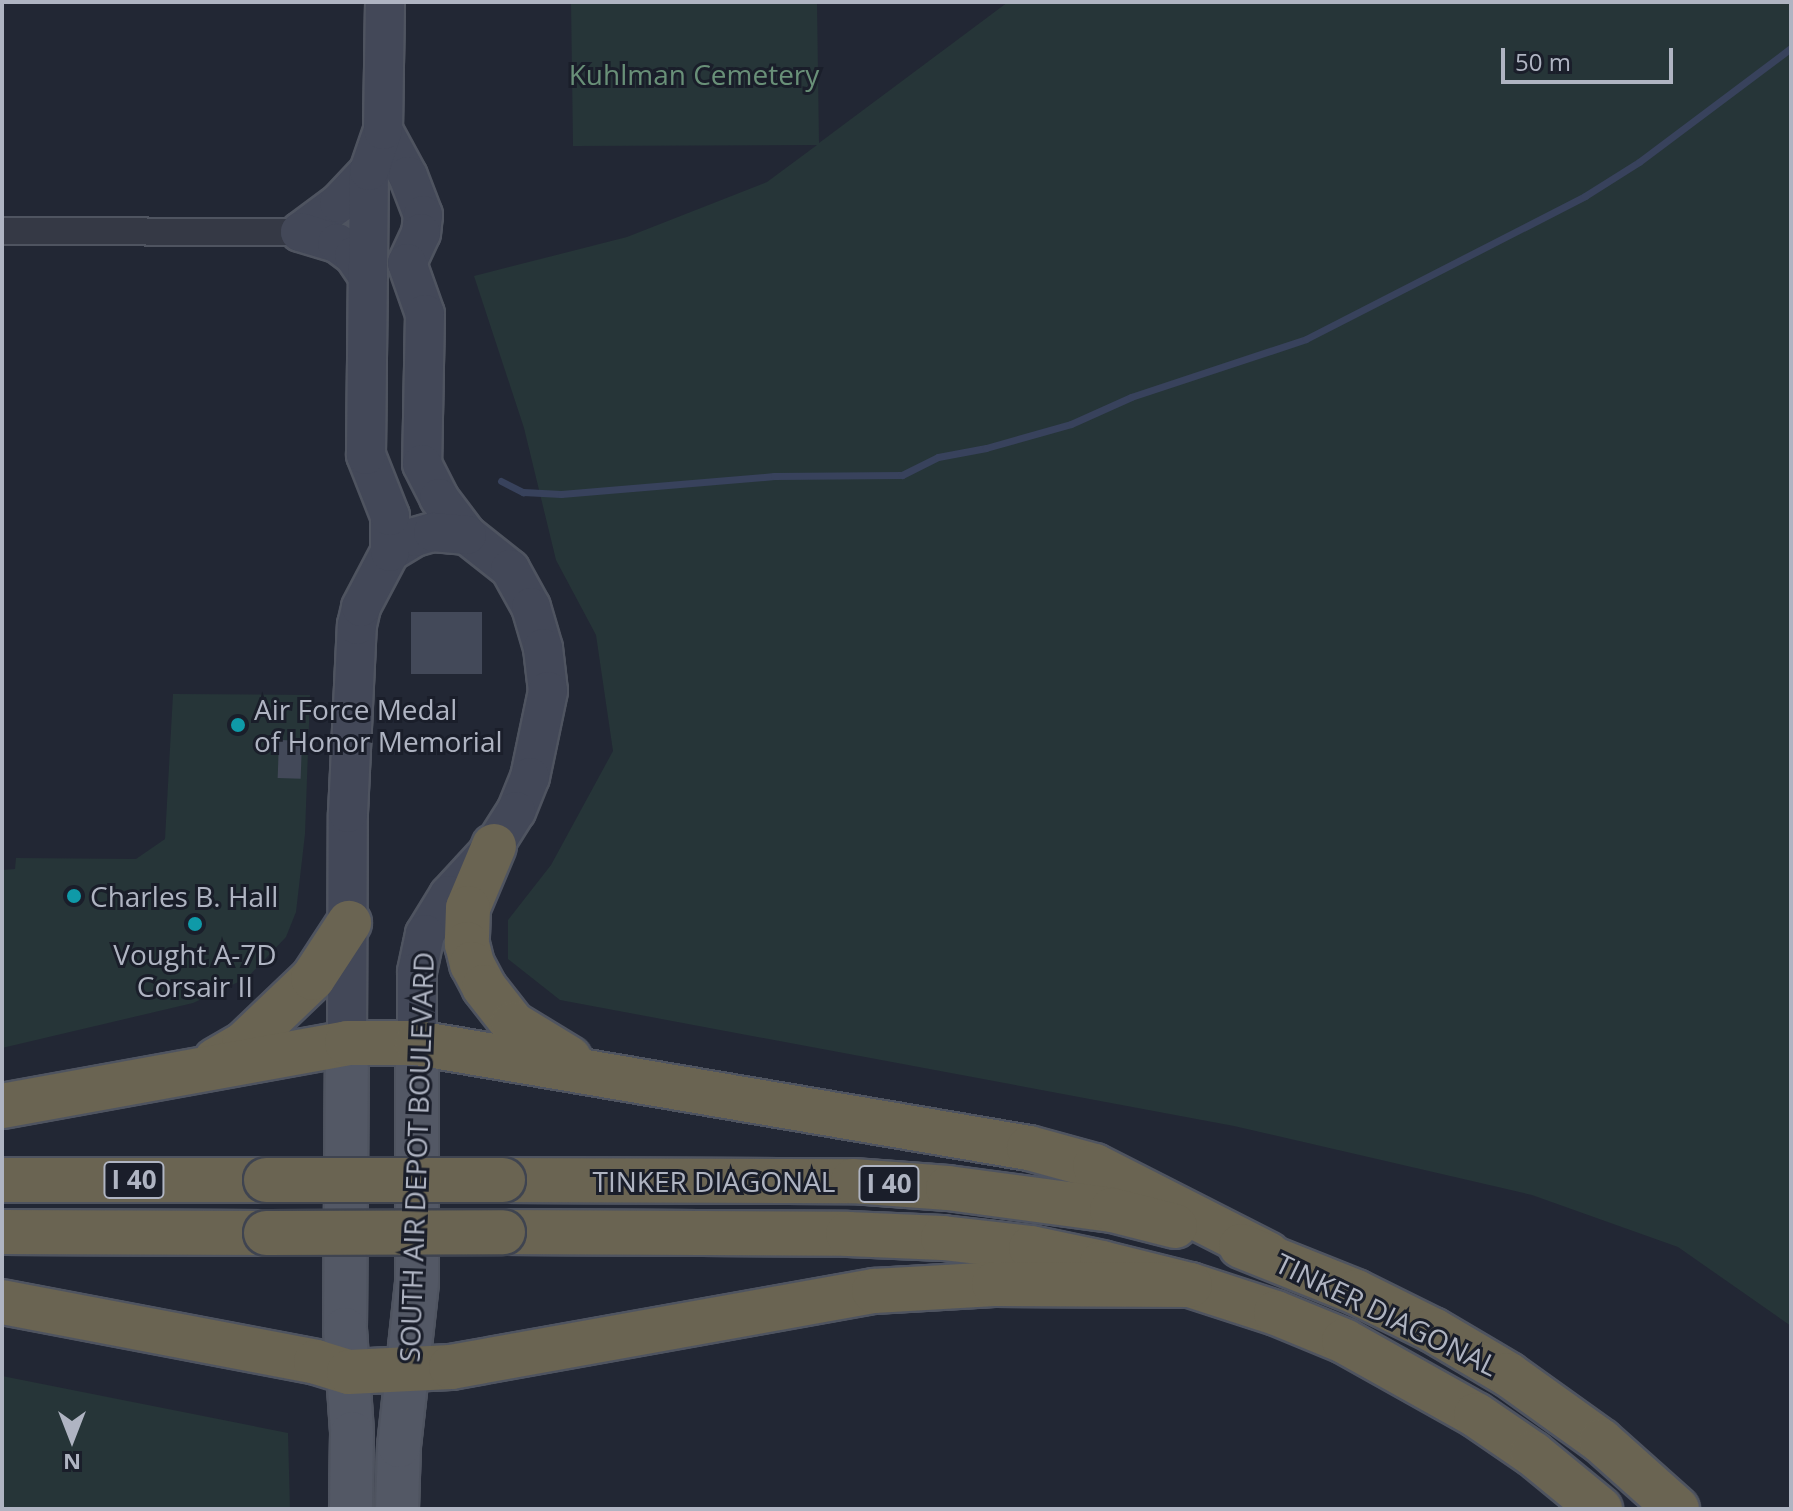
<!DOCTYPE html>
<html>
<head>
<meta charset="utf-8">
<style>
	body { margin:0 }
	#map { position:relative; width:1793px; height:1511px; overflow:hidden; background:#222734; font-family:"Open Sans",sans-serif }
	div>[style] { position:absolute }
	.green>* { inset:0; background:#263538 }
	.stream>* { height:7px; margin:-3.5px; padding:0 3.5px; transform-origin:3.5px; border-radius:3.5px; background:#38425c }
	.building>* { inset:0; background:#434959; transform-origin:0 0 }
	.roads { filter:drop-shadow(2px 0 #4f5460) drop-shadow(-2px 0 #4f5460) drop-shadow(0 2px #4f5460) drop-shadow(0 -2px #4f5460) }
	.street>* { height:26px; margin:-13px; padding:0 13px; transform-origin:13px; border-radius:13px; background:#353945 }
	.secondary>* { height:38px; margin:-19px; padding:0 19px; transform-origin:19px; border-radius:19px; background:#434858 }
	.primary>* { height:42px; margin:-21px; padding:0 21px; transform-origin:21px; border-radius:21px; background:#535865 }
	.highway>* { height:44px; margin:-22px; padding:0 22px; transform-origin:22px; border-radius:22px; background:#6a6452 }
	.bridges { filter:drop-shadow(2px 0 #3f4450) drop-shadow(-2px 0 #3f4450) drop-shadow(0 2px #3f4450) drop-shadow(0 -2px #3f4450) }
	.highway-bridge>* { height:44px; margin:-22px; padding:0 22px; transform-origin:22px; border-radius:22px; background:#6a6452 }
	.dots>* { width:22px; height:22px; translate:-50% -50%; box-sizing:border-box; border:4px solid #1a1e2a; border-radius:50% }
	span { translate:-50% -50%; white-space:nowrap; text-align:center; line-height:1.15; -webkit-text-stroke:6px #1a1e2a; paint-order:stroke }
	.shield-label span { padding:2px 6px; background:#1a1e2a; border:2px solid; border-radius:6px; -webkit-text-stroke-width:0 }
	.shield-label { font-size:26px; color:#afb4c2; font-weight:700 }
	.park-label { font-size:28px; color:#699078 }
	.poi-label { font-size:28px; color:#afb4c2 }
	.left { translate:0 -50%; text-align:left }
	.street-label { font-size:28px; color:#afb4c2 }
	.frame { position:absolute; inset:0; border:4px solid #afb4c2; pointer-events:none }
	.north { position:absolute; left:32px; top:1399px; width:80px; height:80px; -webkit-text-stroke:6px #1a1e2a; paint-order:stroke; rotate:180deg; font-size:22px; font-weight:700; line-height:32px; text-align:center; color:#afb4c2 }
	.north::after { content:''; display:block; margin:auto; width:28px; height:36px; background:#afb4c2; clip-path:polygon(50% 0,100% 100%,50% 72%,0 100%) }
	.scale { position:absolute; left:1501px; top:48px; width:172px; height:36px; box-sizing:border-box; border:4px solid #afb4c2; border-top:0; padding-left:10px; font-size:24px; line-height:28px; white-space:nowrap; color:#afb4c2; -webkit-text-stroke:6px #1a1e2a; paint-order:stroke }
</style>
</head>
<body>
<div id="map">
	<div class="green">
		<div style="clip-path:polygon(571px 2px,817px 2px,819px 143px,1008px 2px,1791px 2px,1791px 1326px,1678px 1247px,1532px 1195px,1234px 1126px,560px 1000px,508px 959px,508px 920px,551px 865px,613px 751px,596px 635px,556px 560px,524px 428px,474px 276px,627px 237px,767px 182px,817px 145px,573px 146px)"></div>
		<div style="clip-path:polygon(173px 694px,310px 695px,305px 834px,296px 912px,286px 937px,247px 978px,193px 1003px,2px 1048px,2px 870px,15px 869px,16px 858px,136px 859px,165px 839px)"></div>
		<div style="clip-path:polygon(2px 1376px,288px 1433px,290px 1509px,2px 1509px)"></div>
	</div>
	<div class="stream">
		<div style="left:501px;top:481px;width:25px;rotate:27deg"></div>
		<div style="left:523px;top:492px;width:38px;rotate:3deg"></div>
		<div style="left:561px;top:494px;width:214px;rotate:-4.8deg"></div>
		<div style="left:774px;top:476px;width:128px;rotate:-0.4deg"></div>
		<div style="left:902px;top:475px;width:40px;rotate:-26.6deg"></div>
		<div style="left:938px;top:457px;width:49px;rotate:-10.6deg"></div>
		<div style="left:986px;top:448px;width:88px;rotate:-15.8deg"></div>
		<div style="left:1071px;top:424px;width:66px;rotate:-24.2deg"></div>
		<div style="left:1131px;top:397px;width:184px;rotate:-18.3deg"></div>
		<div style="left:1306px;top:339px;width:314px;rotate:-27.1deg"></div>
		<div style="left:1585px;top:196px;width:64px;rotate:-32.2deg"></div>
		<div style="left:1639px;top:162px;width:190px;rotate:-36.9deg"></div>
	</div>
	<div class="building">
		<div style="left:411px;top:612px;width:71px;height:62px"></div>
		<div style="left:279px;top:740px;width:23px;height:38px;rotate:2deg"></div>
	</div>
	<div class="roads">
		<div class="street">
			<div style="left:2px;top:231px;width:298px;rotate:0.2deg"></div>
		</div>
		<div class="secondary">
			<div style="left:383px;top:130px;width:52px;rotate:61.5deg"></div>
			<div style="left:408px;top:176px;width:42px;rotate:69deg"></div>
			<div style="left:423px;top:215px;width:18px;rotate:96deg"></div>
			<div style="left:421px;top:233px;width:33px;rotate:115deg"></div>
			<div style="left:407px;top:263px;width:54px;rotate:70.6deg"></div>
			<div style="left:425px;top:314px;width:150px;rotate:91.1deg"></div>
			<div style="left:422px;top:464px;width:38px;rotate:63deg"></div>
			<div style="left:439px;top:498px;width:46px;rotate:52.9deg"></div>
			<div style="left:467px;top:535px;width:55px;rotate:38.3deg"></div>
			<div style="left:510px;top:569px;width:43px;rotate:61.1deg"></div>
			<div style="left:531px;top:607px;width:43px;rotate:73.7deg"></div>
			<div style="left:543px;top:648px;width:43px;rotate:83.4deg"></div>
			<div style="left:548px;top:691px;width:88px;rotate:101.8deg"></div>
			<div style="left:530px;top:777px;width:37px;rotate:112deg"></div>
			<div style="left:516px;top:811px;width:41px;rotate:122.2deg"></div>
			<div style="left:494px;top:846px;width:67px;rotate:132.6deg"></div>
			<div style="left:449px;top:895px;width:46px;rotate:121.6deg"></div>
			<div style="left:425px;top:934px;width:39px;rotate:102deg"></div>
			<div style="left:417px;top:972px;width:71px;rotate:90deg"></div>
			<div style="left:300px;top:232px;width:49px;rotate:-36.6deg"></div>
			<div style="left:339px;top:203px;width:44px;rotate:-46.8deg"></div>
			<div style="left:300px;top:232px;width:39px;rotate:17deg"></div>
			<div style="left:337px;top:243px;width:21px;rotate:37deg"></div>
			<div style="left:354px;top:256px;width:25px;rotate:56deg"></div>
			<div style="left:390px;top:552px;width:29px;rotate:-31deg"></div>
			<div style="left:415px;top:537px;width:19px;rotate:-16deg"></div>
			<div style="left:433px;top:532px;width:34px;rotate:5deg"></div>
			<div style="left:347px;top:1043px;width:230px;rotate:-89.8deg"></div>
			<div style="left:348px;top:813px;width:188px;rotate:-87.3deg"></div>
			<div style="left:357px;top:625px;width:18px;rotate:-77deg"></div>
			<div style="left:361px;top:607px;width:62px;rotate:-62.2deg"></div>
			<div style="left:390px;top:552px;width:36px;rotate:-90deg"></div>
			<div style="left:390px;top:516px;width:66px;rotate:-111.5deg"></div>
			<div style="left:366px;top:455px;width:284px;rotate:-89.4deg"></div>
			<div style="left:369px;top:171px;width:43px;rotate:-71.1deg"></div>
			<div style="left:383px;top:130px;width:128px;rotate:-89.1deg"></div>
		</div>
		<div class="primary">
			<div style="left:347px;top:1043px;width:286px;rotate:90.4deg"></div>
			<div style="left:345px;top:1329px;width:104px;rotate:86.1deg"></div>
			<div style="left:352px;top:1433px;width:76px;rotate:90.8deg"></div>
			<div style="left:397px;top:1509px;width:63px;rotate:-88.2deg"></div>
			<div style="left:399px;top:1446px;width:165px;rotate:-83.7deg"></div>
			<div style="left:417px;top:1282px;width:239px;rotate:-90deg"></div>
		</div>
		<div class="highway">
			<div style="left:494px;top:846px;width:67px;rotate:112.8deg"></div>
			<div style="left:468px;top:908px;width:36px;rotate:92deg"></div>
			<div style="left:467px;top:944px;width:21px;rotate:76deg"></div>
			<div style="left:472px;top:964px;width:26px;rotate:62deg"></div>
			<div style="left:484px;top:987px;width:47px;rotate:51.9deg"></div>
			<div style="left:513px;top:1024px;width:66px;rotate:31.3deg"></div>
			<div style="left:216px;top:1060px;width:32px;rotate:-30deg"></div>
			<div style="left:244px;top:1044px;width:95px;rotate:-43.7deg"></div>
			<div style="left:313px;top:978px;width:66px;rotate:-56.8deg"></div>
			<div style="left:2px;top:1106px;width:351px;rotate:-10.3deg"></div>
			<div style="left:347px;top:1043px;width:70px"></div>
			<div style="left:417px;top:1043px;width:621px;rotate:9.74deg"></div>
			<div style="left:1029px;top:1148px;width:68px;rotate:15.3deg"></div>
			<div style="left:1095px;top:1166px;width:194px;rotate:27deg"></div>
			<div style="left:2px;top:1180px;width:264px"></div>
			<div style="left:503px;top:1180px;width:350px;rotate:0.2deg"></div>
			<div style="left:853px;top:1181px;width:95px;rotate:4.2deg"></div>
			<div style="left:948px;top:1188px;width:165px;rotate:7.6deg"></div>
			<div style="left:1112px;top:1210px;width:65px;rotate:14.3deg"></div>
			<div style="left:2px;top:1232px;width:264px;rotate:0.2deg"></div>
			<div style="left:503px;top:1232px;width:345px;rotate:0.3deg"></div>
			<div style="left:848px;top:1234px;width:95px;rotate:2.4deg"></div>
			<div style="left:943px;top:1238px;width:89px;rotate:6.5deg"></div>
			<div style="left:1031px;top:1248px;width:73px;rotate:11.9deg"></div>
			<div style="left:1102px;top:1263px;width:91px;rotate:14deg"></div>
			<div style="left:1190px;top:1285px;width:90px;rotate:18deg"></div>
			<div style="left:1276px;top:1313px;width:74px;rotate:22.4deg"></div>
			<div style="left:1344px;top:1341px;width:151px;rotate:29.3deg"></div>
			<div style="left:1476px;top:1415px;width:69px;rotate:34.4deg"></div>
			<div style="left:1533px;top:1454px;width:87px;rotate:39.4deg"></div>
			<div style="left:1241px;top:1246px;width:124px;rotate:21.8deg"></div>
			<div style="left:1356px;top:1292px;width:86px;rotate:26.3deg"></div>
			<div style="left:1433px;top:1330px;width:88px;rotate:30.6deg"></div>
			<div style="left:1509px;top:1375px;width:113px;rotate:35.7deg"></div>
			<div style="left:1601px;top:1441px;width:102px;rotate:41.8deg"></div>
			<div style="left:2px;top:1302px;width:320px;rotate:10.8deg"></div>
			<div style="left:316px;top:1362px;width:34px;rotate:17deg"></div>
			<div style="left:349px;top:1372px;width:102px;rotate:-2.8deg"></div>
			<div style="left:451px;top:1367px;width:430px;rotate:-10.2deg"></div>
			<div style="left:874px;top:1291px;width:120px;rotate:-3.3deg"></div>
			<div style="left:994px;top:1284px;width:196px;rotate:0.3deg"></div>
		</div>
	</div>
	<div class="bridges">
		<div class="highway-bridge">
			<div style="left:266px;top:1180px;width:237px"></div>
			<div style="left:266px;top:1233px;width:237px;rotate:-0.2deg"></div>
		</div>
	</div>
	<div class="dots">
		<div style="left:238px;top:725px;background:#0f9aa8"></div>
		<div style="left:74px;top:896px;background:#0f9aa8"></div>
		<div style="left:195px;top:924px;background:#0f9aa8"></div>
	</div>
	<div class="shield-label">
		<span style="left:134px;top:1180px">I 40</span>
		<span style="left:889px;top:1184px">I 40</span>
	</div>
	<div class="park-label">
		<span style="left:694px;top:74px">Kuhlman Cemetery</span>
	</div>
	<div class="poi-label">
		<span class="left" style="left:254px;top:725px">Air Force Medal<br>of Honor Memorial</span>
		<span class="left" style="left:90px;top:896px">Charles B. Hall</span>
		<span style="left:195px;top:970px">Vought A-7D<br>Corsair II</span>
	</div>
	<div class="street-label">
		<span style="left:416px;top:1157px;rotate:-88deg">SOUTH AIR DEPOT BOULEVARD</span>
		<span style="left:714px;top:1181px">TINKER DIAGONAL</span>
		<span style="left:1387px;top:1314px;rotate:26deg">TINKER DIAGONAL</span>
	</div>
	<div class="frame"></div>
	<div class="north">N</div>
	<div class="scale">50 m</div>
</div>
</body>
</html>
